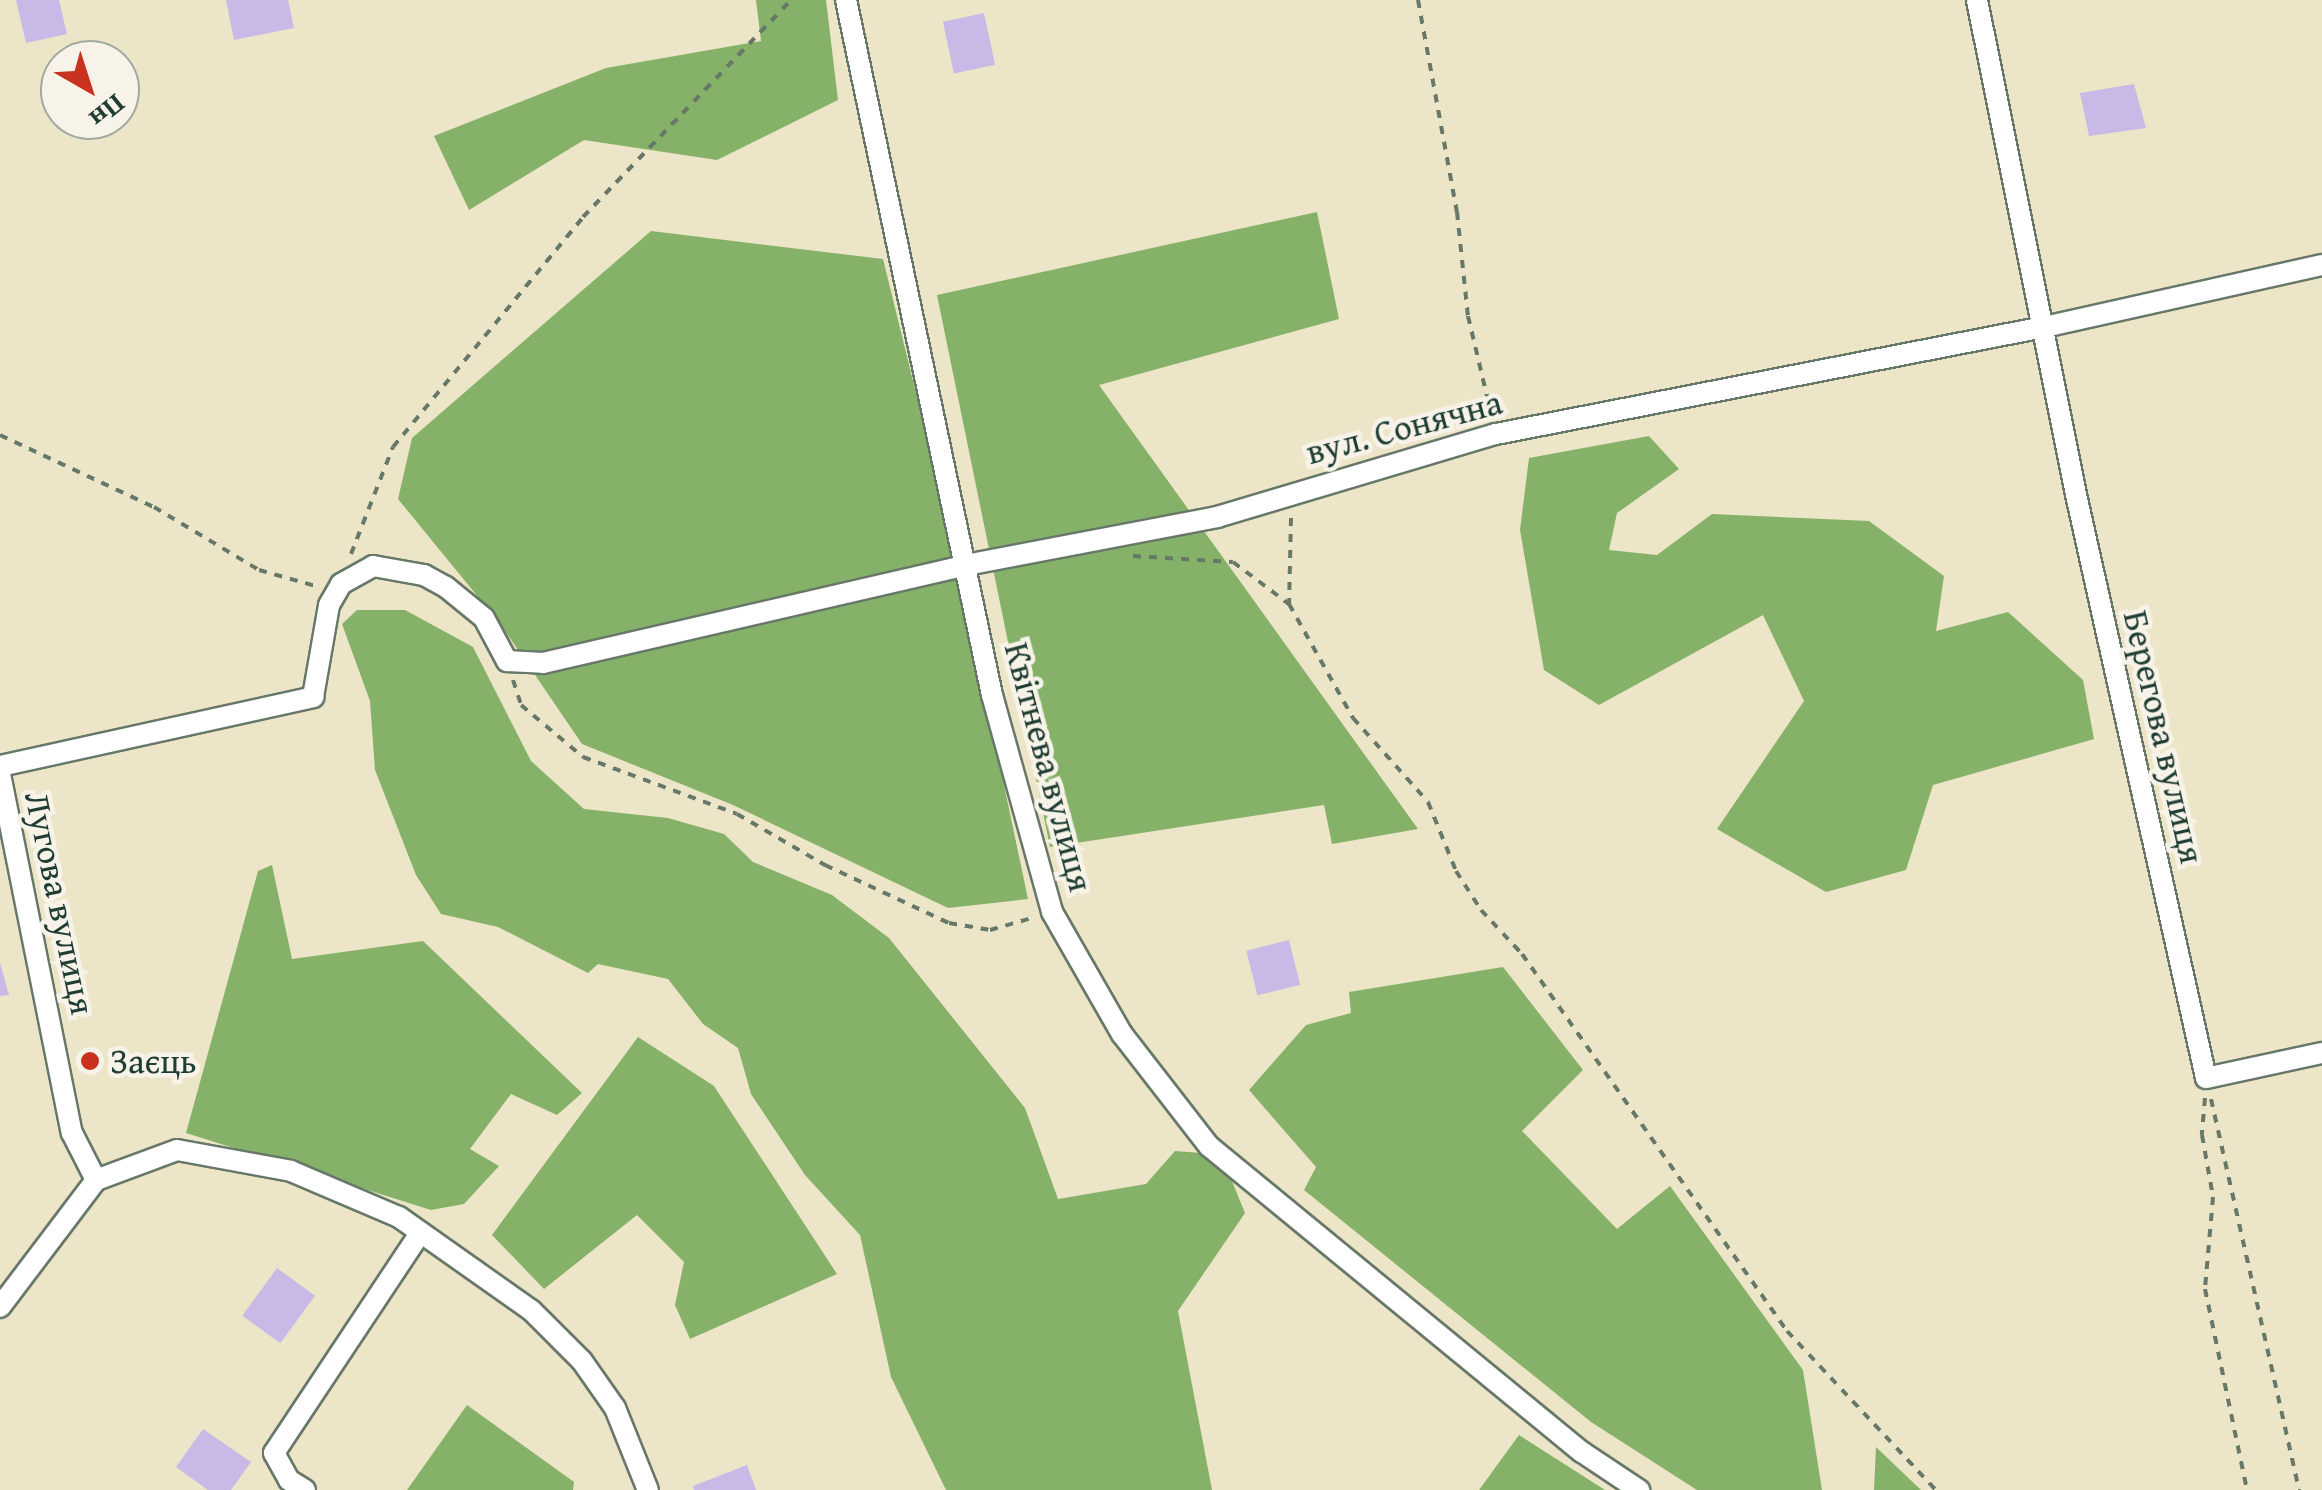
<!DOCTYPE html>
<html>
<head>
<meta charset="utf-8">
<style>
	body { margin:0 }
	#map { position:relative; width:2322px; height:1490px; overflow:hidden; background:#ede5c8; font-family:"Gentium Book Plus",serif }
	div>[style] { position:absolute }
	.forest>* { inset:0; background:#86b168 }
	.building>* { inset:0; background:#c8b9e7; transform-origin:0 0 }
	.path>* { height:4px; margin-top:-2px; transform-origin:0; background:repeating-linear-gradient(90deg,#677868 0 8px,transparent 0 16px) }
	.roads { filter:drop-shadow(2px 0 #677868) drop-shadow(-2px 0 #677868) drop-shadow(0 2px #677868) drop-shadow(0 -2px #677868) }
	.street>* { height:20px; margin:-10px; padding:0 10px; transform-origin:10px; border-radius:10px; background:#fff }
	.dots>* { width:28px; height:28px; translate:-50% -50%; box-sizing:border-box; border:5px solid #f7f3e8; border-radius:50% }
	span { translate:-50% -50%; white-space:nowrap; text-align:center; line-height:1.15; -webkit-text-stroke:9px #f7f3e8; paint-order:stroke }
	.street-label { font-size:35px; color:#1f3d34 }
	.poi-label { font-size:35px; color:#1f3d34 }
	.left { translate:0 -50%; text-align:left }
	.north { position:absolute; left:40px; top:40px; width:100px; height:100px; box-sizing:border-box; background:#f7f3e8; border:2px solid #a1aaa0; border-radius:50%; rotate:141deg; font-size:28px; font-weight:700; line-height:40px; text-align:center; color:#1f3d34 }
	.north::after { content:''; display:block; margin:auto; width:35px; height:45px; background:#c8321e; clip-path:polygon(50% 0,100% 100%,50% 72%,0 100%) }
</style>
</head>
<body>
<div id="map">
	<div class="forest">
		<div style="clip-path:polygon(756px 0,826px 0,838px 100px,717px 160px,584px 140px,469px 210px,434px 136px,606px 68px,761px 41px)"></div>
		<div style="clip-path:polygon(1317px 212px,1339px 319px,1099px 385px,1418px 829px,1332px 844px,1324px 805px,1050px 847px,937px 295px)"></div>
		<div style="clip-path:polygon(651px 231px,883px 259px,953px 543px,1028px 899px,948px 908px,733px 805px,582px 744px,501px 625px,398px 499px,412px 438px)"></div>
		<div style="clip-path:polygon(1649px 436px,1679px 469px,1617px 513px,1609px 550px,1657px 555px,1712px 514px,1869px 521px,1944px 576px,1936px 631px,2008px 612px,2083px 680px,2094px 739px,1933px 785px,1906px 870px,1826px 892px,1717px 829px,1804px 701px,1763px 615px,1599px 705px,1544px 670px,1520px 530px,1529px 458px)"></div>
		<div style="clip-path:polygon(357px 610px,405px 610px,473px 647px,531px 761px,584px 809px,668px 818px,724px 834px,753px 862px,832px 895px,889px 938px,1025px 1108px,1058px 1199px,1146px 1184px,1175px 1151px,1201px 1153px,1232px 1181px,1245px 1213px,1178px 1311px,1212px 1490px,946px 1490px,891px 1377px,860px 1235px,805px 1175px,751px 1094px,738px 1048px,703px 1024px,668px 979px,598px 964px,588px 973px,498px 927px,441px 914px,416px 875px,375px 770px,370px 701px,342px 624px)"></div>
		<div style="clip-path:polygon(272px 865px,292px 959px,423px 941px,582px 1093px,557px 1115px,511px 1094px,470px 1149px,499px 1166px,464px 1204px,431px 1210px,186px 1133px,258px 871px)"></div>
		<div style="clip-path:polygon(1503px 967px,1583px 1070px,1522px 1131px,1617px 1229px,1670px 1186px,1803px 1370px,1822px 1490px,1697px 1490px,1591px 1422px,1304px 1190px,1316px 1167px,1249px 1090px,1306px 1025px,1351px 1013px,1349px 992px)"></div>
		<div style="clip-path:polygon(638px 1037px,714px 1086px,837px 1274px,690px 1339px,675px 1305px,684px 1262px,637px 1215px,544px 1289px,492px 1235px)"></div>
		<div style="clip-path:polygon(467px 1405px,574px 1482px,573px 1490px,407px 1490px)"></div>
		<div style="clip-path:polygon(1519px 1435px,1605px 1490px,1479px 1490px)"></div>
		<div style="clip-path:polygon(1876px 1447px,1921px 1490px,1874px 1490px)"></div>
	</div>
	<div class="building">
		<div style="clip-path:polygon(16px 0,59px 0,67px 34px,26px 43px)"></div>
		<div style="clip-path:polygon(226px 0,288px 0,294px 28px,234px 40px)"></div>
		<div style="left:984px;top:13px;width:53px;height:42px;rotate:78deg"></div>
		<div style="clip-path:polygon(2134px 84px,2146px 128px,2089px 136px,2080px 93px)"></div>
		<div style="left:1289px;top:940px;width:46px;height:44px;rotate:76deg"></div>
		<div style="clip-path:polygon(0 963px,9px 995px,0 996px)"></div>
		<div style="left:277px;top:1268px;width:47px;height:59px;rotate:36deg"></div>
		<div style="clip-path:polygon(203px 1429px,251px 1462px,231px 1490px,208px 1490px,176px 1467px)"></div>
		<div style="clip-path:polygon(747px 1465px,756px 1490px,694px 1490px,693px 1486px)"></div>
	</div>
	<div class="path">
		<div style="left:1418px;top:0;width:216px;rotate:79.6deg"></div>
		<div style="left:1457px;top:212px;width:105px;rotate:84deg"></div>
		<div style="left:1468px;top:316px;width:100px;rotate:76.7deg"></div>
		<div style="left:0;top:435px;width:170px;rotate:25.1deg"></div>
		<div style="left:154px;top:507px;width:122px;rotate:31deg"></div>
		<div style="left:259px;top:570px;width:62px;rotate:15.8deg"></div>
		<div style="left:1291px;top:518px;width:86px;rotate:91.3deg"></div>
		<div style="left:1289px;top:604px;width:131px;rotate:60.7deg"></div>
		<div style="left:1353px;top:718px;width:113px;rotate:48.2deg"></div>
		<div style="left:1428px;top:802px;width:74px;rotate:67.9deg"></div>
		<div style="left:1456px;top:871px;width:46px;rotate:57.3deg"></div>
		<div style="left:1481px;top:910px;width:60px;rotate:47deg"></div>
		<div style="left:1522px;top:954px;width:461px;rotate:54.9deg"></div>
		<div style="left:1787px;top:1331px;width:218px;rotate:46.9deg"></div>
		<div style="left:351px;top:554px;width:115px;rotate:-68.6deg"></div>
		<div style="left:393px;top:447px;width:298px;rotate:-50.4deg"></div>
		<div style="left:583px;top:217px;width:301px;rotate:-46.2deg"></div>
		<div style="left:1133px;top:556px;width:100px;rotate:3.4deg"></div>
		<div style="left:1233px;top:562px;width:70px;rotate:36.9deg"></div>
		<div style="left:513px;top:680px;width:26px;rotate:72deg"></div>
		<div style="left:521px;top:705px;width:81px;rotate:40deg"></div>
		<div style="left:583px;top:757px;width:164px;rotate:20.3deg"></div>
		<div style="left:737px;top:814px;width:102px;rotate:30.1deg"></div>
		<div style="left:825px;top:865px;width:137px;rotate:25.1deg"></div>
		<div style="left:949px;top:923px;width:42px;rotate:9.7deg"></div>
		<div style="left:990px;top:930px;width:44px;rotate:-15.9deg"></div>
		<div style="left:2205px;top:1098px;width:37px;rotate:95deg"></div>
		<div style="left:2202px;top:1135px;width:63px;rotate:79.9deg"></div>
		<div style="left:2213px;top:1197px;width:92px;rotate:95deg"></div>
		<div style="left:2205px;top:1289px;width:205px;rotate:78.2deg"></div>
		<div style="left:2211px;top:1099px;width:401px;rotate:77.3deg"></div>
	</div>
	<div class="roads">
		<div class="street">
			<div style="left:846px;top:0;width:710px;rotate:78.14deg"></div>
			<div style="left:992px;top:695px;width:225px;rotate:74.5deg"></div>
			<div style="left:1052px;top:912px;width:141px;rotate:60.2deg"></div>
			<div style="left:1122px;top:1034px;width:142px;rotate:52.2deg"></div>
			<div style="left:1209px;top:1146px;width:482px;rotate:39.4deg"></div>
			<div style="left:1582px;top:1452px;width:69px;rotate:33.7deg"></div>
			<div style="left:1977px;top:0;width:509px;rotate:78.67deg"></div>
			<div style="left:2077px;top:499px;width:593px;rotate:77.44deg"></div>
			<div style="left:2206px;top:1078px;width:119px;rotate:-12.2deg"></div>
			<div style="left:0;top:766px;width:321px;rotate:-12.4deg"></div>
			<div style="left:313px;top:697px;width:93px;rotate:-80.1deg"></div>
			<div style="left:329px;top:605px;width:24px;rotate:-60deg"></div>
			<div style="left:341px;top:584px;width:37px;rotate:-29deg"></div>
			<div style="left:373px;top:566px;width:52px;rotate:10deg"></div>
			<div style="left:424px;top:575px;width:25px;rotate:29deg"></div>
			<div style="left:446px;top:587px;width:49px;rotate:39.2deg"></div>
			<div style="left:484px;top:618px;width:49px;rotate:61.9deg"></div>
			<div style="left:507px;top:661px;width:36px;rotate:3deg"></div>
			<div style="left:543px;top:663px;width:434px;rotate:-13deg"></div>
			<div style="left:966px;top:565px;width:256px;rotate:-10.8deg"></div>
			<div style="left:1217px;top:517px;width:291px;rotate:-16.6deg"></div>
			<div style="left:1496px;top:434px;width:558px;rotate:-11.05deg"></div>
			<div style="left:2044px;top:327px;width:285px;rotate:-12.6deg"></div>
			<div style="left:0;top:774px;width:366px;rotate:78.7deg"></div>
			<div style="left:72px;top:1133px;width:53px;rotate:62.9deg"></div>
			<div style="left:96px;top:1180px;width:86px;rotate:-20.3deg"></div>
			<div style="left:177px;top:1150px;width:116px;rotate:10.4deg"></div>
			<div style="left:291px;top:1171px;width:117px;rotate:23.1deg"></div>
			<div style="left:399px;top:1217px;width:161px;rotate:35.2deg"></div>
			<div style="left:531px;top:1310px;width:72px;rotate:45deg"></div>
			<div style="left:582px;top:1361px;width:57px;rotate:54.9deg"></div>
			<div style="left:615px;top:1408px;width:88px;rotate:68.1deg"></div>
			<div style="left:0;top:1307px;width:159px;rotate:-52.9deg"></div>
			<div style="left:305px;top:1490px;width:19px;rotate:-148deg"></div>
			<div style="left:289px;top:1480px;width:31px;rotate:-119deg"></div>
			<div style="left:274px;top:1453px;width:265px;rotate:-56.4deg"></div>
		</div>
	</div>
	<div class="dots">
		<div style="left:90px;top:1061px;background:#c8321e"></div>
	</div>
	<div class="street-label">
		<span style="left:1404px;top:427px;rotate:-15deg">вул. Сонячна</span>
		<span style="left:2164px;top:737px;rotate:77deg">Берегова вулиця</span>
		<span style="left:1049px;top:767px;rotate:75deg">Квітнева вулиця</span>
		<span style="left:60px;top:903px;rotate:78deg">Лугова вулиця</span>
	</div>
	<div class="poi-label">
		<span class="left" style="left:110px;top:1061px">Заєць</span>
	</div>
	<div class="north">Пн</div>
</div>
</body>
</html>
